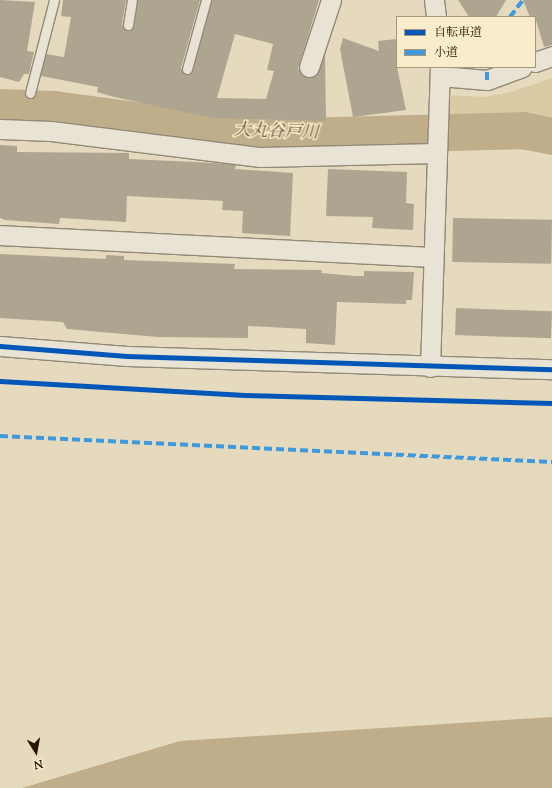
<!DOCTYPE html>
<html>
<head>
<meta charset="utf-8">
<style>
	body { margin:0 }
	#map { position:relative; width:552px; height:788px; overflow:hidden; background:#e5dabe; font-family:"Sorts Mill Goudy","Noto Serif JP",serif }
	div>[style] { position:absolute }
	.green>* { inset:0; background:#dbcba5 }
	.water>* { inset:0; background:#c0ae8a }
	.river>* { height:37px; margin:-18.5px; padding:0 18.5px; transform-origin:18.5px; border-radius:18.5px; background:#c0ae8a }
	.building>* { inset:0; background:#aea591; transform-origin:0 0 }
	.roads { filter:drop-shadow(1px 0 #918876) drop-shadow(-1px 0 #918876) drop-shadow(0 1px #918876) drop-shadow(0 -1px #918876) }
	.lane>* { height:9px; margin:-4.5px; padding:0 4.5px; transform-origin:4.5px; border-radius:4.5px; background:#e8e3d5 }
	.street>* { height:19px; margin:-9.5px; padding:0 9.5px; transform-origin:9.5px; border-radius:9.5px; background:#e8e3d5 }
	.quiet>* { height:4px; margin-top:-2px; transform-origin:0; background:repeating-linear-gradient(90deg,#3d9adc 0 8px,transparent 0 12px) }
	.cycleway>* { height:5px; margin:-2.5px; padding:0 2.5px; transform-origin:2.5px; border-radius:2.5px; background:#0057b8 }
	span { translate:-50% -50%; white-space:nowrap; text-align:center; line-height:1.15; -webkit-text-stroke:3px #f8ecca; paint-order:stroke }
	.water-label { font-size:17px; color:#60492e; font-style:italic }
	.legend { position:absolute; left:396px; top:16px; width:140px; height:52px; box-sizing:border-box; background:#f8ecca; border:1px solid #a69579; margin:0; padding:5px 7px; list-style:none; font-size:12px; color:#2a1200 }
	.legend li { display:flex; align-items:center; gap:8px; height:20px }
	.legend b { width:20px; border:1px solid #a69579 }
	.north { position:absolute; left:16px; top:732px; width:40px; height:40px; -webkit-text-stroke:3px #f8ecca; paint-order:stroke; rotate:169deg; font-size:11px; font-weight:700; line-height:16px; text-align:center; color:#2a1200 }
	.north::after { content:''; display:block; margin:auto; width:14px; height:18px; background:#2a1200; clip-path:polygon(50% 0,100% 100%,50% 72%,0 100%) }
</style>
</head>
<body>
<div id="map">
	<div class="green">
		<div style="clip-path:polygon(552px 78px,552px 129px,512px 123px,450px 124px,448px 95px,483px 97px,511px 92px)"></div>
	</div>
	<div class="water">
		<div style="clip-path:polygon(552px 717px,552px 788px,22px 788px,180px 741px)"></div>
	</div>
	<div class="river">
		<div style="left:0;top:107px;width:54px;rotate:2.1deg"></div>
		<div style="left:54px;top:109px;width:208px;rotate:7.7deg"></div>
		<div style="left:260px;top:137px;width:262px;rotate:-1.5deg"></div>
		<div style="left:522px;top:130px;width:31px;rotate:11deg"></div>
	</div>
	<div class="building">
		<div style="clip-path:polygon(0 0,35px 2px,27px 51px,34px 52px,29px 74px,24px 74px,19px 82px,0 77px)"></div>
		<div style="clip-path:polygon(evenodd,63px 0,126px 0,122px 24px,127px 31px,134px 26px,138px 0,200px 0,181px 68px,188px 75px,193px 71px,212px 0,319px 0,298px 69px,305px 77px,316px 75px,325px 53px,326px 121px,212px 118px,114px 97px,97px 92px,98px 87px,41px 76px,46px 54px,64px 57px,71px 17px,61px 16px,63px 0,235px 34px,273px 44px,267px 70px,274px 71px,266px 99px,217px 98px,235px 34px)"></div>
		<div style="clip-path:polygon(458px 0,506px 0,496px 17px,469px 17px)"></div>
		<div style="clip-path:polygon(523px 0,552px 0,552px 45px,544px 47px,535px 17px,530px 17px)"></div>
		<div style="clip-path:polygon(343px 38px,379px 51px,378px 41px,397px 39px,397px 67px,406px 110px,353px 117px,340px 49px)"></div>
		<div style="clip-path:polygon(0 145px,17px 146px,17px 152px,129px 153px,129px 159px,216px 163px,236px 165px,235px 169px,293px 173px,290px 236px,242px 233px,243px 211px,222px 210px,223px 201px,127px 196px,126px 222px,60px 218px,59px 224px,5px 220px,0 218px)"></div>
		<div style="clip-path:polygon(328px 169px,407px 172px,406px 203px,414px 204px,413px 230px,372px 228px,373px 217px,326px 216px)"></div>
		<div style="left:453px;top:218px;width:99px;height:44px;rotate:1deg"></div>
		<div style="clip-path:polygon(0 254px,106px 259px,106px 255px,124px 256px,124px 260px,235px 264px,234px 269px,322px 270px,321px 273px,354px 276px,364px 276px,364px 271px,414px 272px,412px 300px,406px 300px,406px 304px,337px 302px,335px 345px,306px 343px,306px 329px,248px 326px,248px 338px,158px 337px,67px 329px,63px 322px,0 318px)"></div>
		<div style="left:456px;top:308px;width:96px;height:27px;rotate:2deg"></div>
	</div>
	<div class="roads">
		<div class="lane">
			<div style="left:128px;top:25px;width:25px;rotate:-81deg"></div>
			<div style="left:187px;top:69px;width:72px;rotate:-74.6deg"></div>
			<div style="left:30px;top:93px;width:96px;rotate:-75.5deg"></div>
		</div>
		<div class="street">
			<div style="left:434px;top:0;width:17px;rotate:83deg"></div>
			<div style="left:535px;top:62px;width:18px;rotate:-19deg"></div>
			<div style="left:309px;top:67px;width:71px;rotate:-71.8deg"></div>
			<div style="left:440px;top:76px;width:47px;rotate:4.9deg"></div>
			<div style="left:487px;top:80px;width:37px;rotate:-20deg"></div>
			<div style="left:0;top:129px;width:51px;rotate:2.2deg"></div>
			<div style="left:51px;top:131px;width:211px;rotate:7.1deg"></div>
			<div style="left:260px;top:157px;width:177px;rotate:-1.3deg"></div>
			<div style="left:0;top:235px;width:433px;rotate:2.9deg"></div>
			<div style="left:0;top:346px;width:127px;rotate:4.5deg"></div>
			<div style="left:127px;top:356px;width:425px;rotate:1.8deg"></div>
			<div style="left:430px;top:367px;width:300px;rotate:-88.1deg"></div>
		</div>
	</div>
	<div class="quiet">
		<div style="left:510px;top:17px;width:21px;rotate:-53deg"></div>
		<div style="left:487px;top:80px;width:13px;rotate:-90deg"></div>
		<div style="left:0;top:436px;width:553px;rotate:2.7deg"></div>
	</div>
	<div class="cycleway">
		<div style="left:0;top:346px;width:127px;rotate:4.5deg"></div>
		<div style="left:127px;top:356px;width:425px;rotate:1.8deg"></div>
		<div style="left:0;top:381px;width:245px;rotate:3.3deg"></div>
		<div style="left:245px;top:395px;width:307px;rotate:1.5deg"></div>
	</div>
	<div class="water-label">
		<span style="left:276px;top:133px;rotate:2deg">大丸谷戸川</span>
	</div>
	<ul class="legend">
	<li><b style="height:5px;background:#0057b8"></b>自転車道</li>
	<li><b style="height:5px;background:#3d9adc"></b>小道</li>
	</ul>
	<div class="north">N</div>
</div>
</body>
</html>
